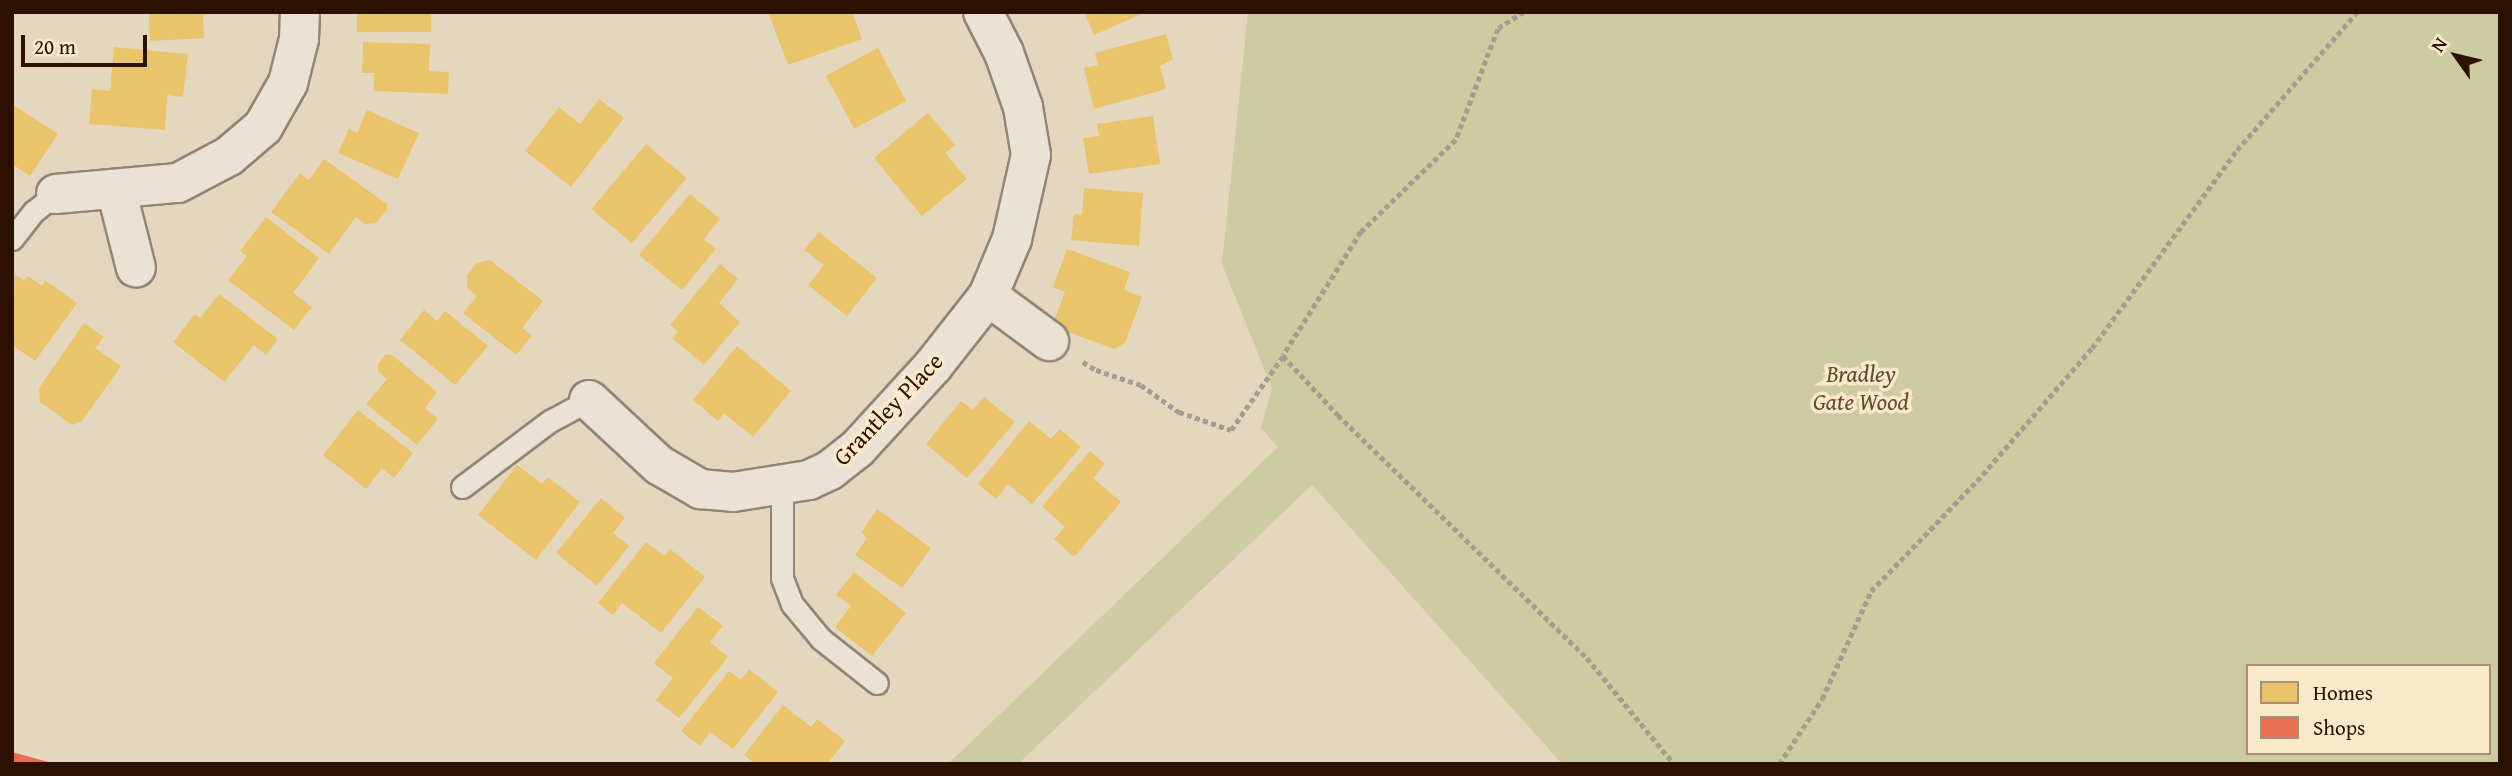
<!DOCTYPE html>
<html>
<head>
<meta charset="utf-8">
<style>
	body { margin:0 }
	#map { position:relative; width:2512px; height:776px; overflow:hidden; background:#e5d7be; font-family:"Gentium Book Plus",serif }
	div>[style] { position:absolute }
	.green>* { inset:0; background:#cdcba2 }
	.homes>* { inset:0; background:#e9c46a; transform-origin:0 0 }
	.shops>* { inset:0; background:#e76f51 }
	.path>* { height:4.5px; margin-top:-2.25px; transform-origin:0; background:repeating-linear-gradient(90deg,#a49c90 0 5px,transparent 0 8.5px) }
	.roads { filter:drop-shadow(2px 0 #918676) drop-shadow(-2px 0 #918676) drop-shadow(0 2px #918676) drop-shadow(0 -2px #918676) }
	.lane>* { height:21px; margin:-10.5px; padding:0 10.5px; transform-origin:10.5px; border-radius:10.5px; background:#e9e2d5 }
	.street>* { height:38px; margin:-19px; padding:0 19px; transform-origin:19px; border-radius:19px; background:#e9e2d5 }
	span { translate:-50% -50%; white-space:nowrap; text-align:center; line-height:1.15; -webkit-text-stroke:7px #f9e8ca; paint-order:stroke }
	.park-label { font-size:24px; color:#5d4e31; font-style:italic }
	.street-label { font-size:24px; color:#2c1000 }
	.frame { position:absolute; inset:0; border:14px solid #2c1000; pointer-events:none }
	.legend { position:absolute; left:2246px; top:664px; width:245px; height:91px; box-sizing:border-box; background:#f9e8ca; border:2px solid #a79279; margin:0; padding:9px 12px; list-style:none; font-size:21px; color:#2c1000 }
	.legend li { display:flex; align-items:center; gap:14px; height:35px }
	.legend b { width:35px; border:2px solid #a79279 }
	.north { position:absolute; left:2421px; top:21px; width:70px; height:70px; -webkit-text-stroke:5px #f9e8ca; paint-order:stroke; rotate:304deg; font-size:19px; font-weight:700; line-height:28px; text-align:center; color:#2c1000 }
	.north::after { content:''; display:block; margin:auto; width:24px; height:32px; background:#2c1000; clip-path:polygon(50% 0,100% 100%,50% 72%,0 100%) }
	.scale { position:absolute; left:21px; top:35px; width:126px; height:32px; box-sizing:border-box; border:4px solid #2c1000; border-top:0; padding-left:9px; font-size:21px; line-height:24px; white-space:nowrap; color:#2c1000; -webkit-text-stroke:5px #f9e8ca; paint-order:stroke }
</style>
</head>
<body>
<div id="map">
	<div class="green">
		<div style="clip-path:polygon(evenodd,1248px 12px,2500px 12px,2500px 764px,1562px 764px,1312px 485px,1018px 764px,948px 764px,1278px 447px,1261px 428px,1272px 388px,1222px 264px,1248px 12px,2248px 666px,2489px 666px,2489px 753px,2248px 753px,2248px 666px)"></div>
	</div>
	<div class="homes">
		<div style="clip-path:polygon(149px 12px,210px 12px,210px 14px,203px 15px,204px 38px,150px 41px)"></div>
		<div style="left:357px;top:12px;width:74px;height:20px"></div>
		<div style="clip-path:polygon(768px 12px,852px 12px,862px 39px,788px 65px)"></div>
		<div style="clip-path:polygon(1084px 12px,1146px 12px,1094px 35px)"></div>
		<div style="clip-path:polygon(1166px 34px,1173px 59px,1160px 66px,1166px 89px,1094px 109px,1084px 68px,1098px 65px,1095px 53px)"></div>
		<div style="clip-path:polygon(363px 42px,430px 44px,429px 71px,449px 72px,448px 94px,374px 91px,374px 73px,362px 73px)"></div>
		<div style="clip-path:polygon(114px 47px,188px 54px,183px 97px,167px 95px,165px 130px,89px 124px,92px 89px,110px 91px)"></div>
		<div style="left:878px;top:48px;width:60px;height:59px;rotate:62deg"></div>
		<div style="clip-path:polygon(599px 99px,624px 118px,571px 187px,525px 151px,559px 107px,580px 124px)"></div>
		<div style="clip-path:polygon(12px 104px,58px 134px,30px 176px,12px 164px)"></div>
		<div style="clip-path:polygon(367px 110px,419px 133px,398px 179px,338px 153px,349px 129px,357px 133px)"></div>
		<div style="clip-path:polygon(928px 113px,955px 145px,945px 153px,967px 179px,922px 216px,874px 158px)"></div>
		<div style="clip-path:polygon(1153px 116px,1160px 164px,1089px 174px,1083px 138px,1099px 136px,1097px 124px)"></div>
		<div style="left:646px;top:144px;width:53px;height:85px;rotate:40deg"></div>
		<div style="clip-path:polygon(324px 159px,387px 204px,387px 210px,376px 223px,365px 224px,356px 217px,329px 254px,271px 212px,300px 173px,309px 180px)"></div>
		<div style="clip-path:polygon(1084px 188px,1143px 193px,1139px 246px,1071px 240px,1074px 214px,1082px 215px)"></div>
		<div style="clip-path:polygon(690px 194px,720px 219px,704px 239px,716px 249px,682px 290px,639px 255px)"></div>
		<div style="clip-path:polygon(266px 217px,319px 258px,293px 293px,312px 307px,294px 330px,228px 280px,247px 256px,240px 251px)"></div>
		<div style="clip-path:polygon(819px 232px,877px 278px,847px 316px,808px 285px,824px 265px,804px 250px)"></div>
		<div style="clip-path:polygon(1067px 249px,1130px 272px,1124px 290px,1142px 297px,1125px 343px,1114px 349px,1052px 326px,1065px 292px,1053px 287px)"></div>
		<div style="clip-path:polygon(490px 260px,543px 301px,522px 328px,532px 336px,516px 355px,463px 313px,477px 296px,467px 288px,467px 275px,477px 263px)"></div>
		<div style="clip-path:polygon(720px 264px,738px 279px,719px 303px,740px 322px,704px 365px,672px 338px,678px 332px,670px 325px)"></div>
		<div style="clip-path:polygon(15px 274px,24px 281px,28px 276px,42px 286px,45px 280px,77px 303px,35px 361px,12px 345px)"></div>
		<div style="clip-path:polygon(219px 294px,278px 339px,266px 355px,254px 345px,224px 382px,173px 342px,195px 314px,200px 318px)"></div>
		<div style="clip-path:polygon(424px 310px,437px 321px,445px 311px,488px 346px,455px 385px,400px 340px)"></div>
		<div style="clip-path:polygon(84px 323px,104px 337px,95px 348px,121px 366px,82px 421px,72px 425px,40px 402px,39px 388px)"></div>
		<div style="clip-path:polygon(737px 346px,791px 391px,753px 437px,724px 413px,718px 421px,693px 400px)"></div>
		<div style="clip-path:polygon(386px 354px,392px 355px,437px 392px,425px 408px,438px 419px,417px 445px,366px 404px,387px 379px,378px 371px,378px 364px)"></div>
		<div style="clip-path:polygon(984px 397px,1015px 422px,967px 478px,926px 444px,961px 401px,973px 410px)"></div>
		<div style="clip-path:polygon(358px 410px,413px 453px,394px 478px,382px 468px,366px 489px,323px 455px)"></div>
		<div style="clip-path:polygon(1029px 421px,1051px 439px,1060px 429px,1081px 447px,1032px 504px,1008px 484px,996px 499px,978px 484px)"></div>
		<div style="clip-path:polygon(1090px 451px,1105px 464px,1093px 478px,1121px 502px,1074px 557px,1054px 539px,1065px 527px,1042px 506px)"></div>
		<div style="clip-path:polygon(517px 465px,542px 484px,548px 477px,580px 502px,536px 560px,478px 515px)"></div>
		<div style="clip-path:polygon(601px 498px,625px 518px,613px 533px,629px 546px,597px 586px,556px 553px)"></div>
		<div style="clip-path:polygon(877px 509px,931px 548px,902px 588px,855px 555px,867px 538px,861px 533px)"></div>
		<div style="clip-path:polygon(646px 542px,664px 556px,670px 549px,705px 577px,661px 633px,622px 603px,613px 615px,598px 603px)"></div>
		<div style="clip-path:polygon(854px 572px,906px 613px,872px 656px,835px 627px,851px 606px,836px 595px)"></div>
		<div style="clip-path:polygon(698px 607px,723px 626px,710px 642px,728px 657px,679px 718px,656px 700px,673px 678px,654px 663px)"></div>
		<div style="clip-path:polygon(749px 669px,778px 692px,733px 749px,710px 732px,700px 746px,681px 731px,729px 671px,741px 680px)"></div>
		<div style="clip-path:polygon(783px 705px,811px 727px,817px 719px,845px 741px,827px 764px,755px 764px,744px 755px)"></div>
	</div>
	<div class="shops">
		<div style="clip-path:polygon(12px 752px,52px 763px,52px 764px,12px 764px)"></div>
	</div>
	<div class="path">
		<div style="left:1524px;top:12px;width:31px;rotate:147deg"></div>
		<div style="left:1498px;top:29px;width:119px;rotate:110.7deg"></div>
		<div style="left:1456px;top:140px;width:132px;rotate:135.9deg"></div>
		<div style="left:1361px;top:232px;width:146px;rotate:122.2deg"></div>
		<div style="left:1283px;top:356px;width:81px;rotate:47deg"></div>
		<div style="left:1338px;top:415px;width:348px;rotate:44.3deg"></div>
		<div style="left:1587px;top:658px;width:137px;rotate:50.6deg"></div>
		<div style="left:1083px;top:362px;width:15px;rotate:32deg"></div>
		<div style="left:1096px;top:370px;width:47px;rotate:18.4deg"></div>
		<div style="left:1141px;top:385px;width:47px;rotate:35.4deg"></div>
		<div style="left:1179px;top:412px;width:55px;rotate:19.1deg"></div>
		<div style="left:1231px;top:430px;width:90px;rotate:-54.9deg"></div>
		<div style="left:1779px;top:764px;width:78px;rotate:-56.5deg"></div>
		<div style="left:1822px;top:699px;width:119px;rotate:-65.6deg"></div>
		<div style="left:1871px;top:591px;width:153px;rotate:-46.1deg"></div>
		<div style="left:1977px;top:481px;width:176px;rotate:-49.2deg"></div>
		<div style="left:2092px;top:348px;width:245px;rotate:-53.8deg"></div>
		<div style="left:2237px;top:150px;width:183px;rotate:-49deg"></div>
	</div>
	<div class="roads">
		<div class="lane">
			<div style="left:12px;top:239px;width:34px;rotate:-52deg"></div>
			<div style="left:33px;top:212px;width:29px;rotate:-38deg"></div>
			<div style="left:782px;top:485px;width:93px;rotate:90deg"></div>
			<div style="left:782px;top:578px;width:28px;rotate:69deg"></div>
			<div style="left:792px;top:604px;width:45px;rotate:50.4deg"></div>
			<div style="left:821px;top:639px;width:71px;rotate:38.2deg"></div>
			<div style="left:462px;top:487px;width:110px;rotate:-36.9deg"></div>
			<div style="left:550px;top:421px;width:44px;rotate:-28.3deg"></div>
		</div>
		<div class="street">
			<div style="left:116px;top:189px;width:81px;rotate:75.8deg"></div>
			<div style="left:56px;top:194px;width:122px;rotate:-5.2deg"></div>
			<div style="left:178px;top:183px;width:58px;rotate:-27.9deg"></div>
			<div style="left:229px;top:156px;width:45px;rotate:-40.5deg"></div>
			<div style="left:263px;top:127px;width:51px;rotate:-60.4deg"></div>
			<div style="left:288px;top:83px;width:45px;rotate:-76deg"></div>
			<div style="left:299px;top:39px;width:27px;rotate:-88deg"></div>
			<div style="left:988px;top:296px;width:76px;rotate:36.4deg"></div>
			<div style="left:589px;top:400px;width:96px;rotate:42.9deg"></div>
			<div style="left:659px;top:465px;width:48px;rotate:30.3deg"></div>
			<div style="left:700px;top:489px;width:33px;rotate:5deg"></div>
			<div style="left:733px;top:492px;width:77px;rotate:-9deg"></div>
			<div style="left:809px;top:480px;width:23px;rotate:-25deg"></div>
			<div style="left:830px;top:470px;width:34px;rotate:-38deg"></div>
			<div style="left:857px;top:449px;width:113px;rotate:-47.5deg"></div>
			<div style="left:933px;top:366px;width:89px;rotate:-51.8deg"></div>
			<div style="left:988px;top:296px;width:62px;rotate:-67.2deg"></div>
			<div style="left:1012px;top:239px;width:86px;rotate:-77.3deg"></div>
			<div style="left:1031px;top:155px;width:49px;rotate:-99.5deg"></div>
			<div style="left:1023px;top:107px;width:57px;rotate:-109.4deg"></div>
			<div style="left:1004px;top:53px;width:46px;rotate:-117.1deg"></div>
		</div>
	</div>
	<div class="park-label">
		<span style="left:1861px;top:388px">Bradley<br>Gate Wood</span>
	</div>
	<div class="street-label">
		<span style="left:888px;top:409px;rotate:-46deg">Grantley Place</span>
	</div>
	<div class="frame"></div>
	<ul class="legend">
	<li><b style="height:19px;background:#e9c46a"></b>Homes</li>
	<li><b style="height:19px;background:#e76f51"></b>Shops</li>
	</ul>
	<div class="north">N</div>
	<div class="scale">20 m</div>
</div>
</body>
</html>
